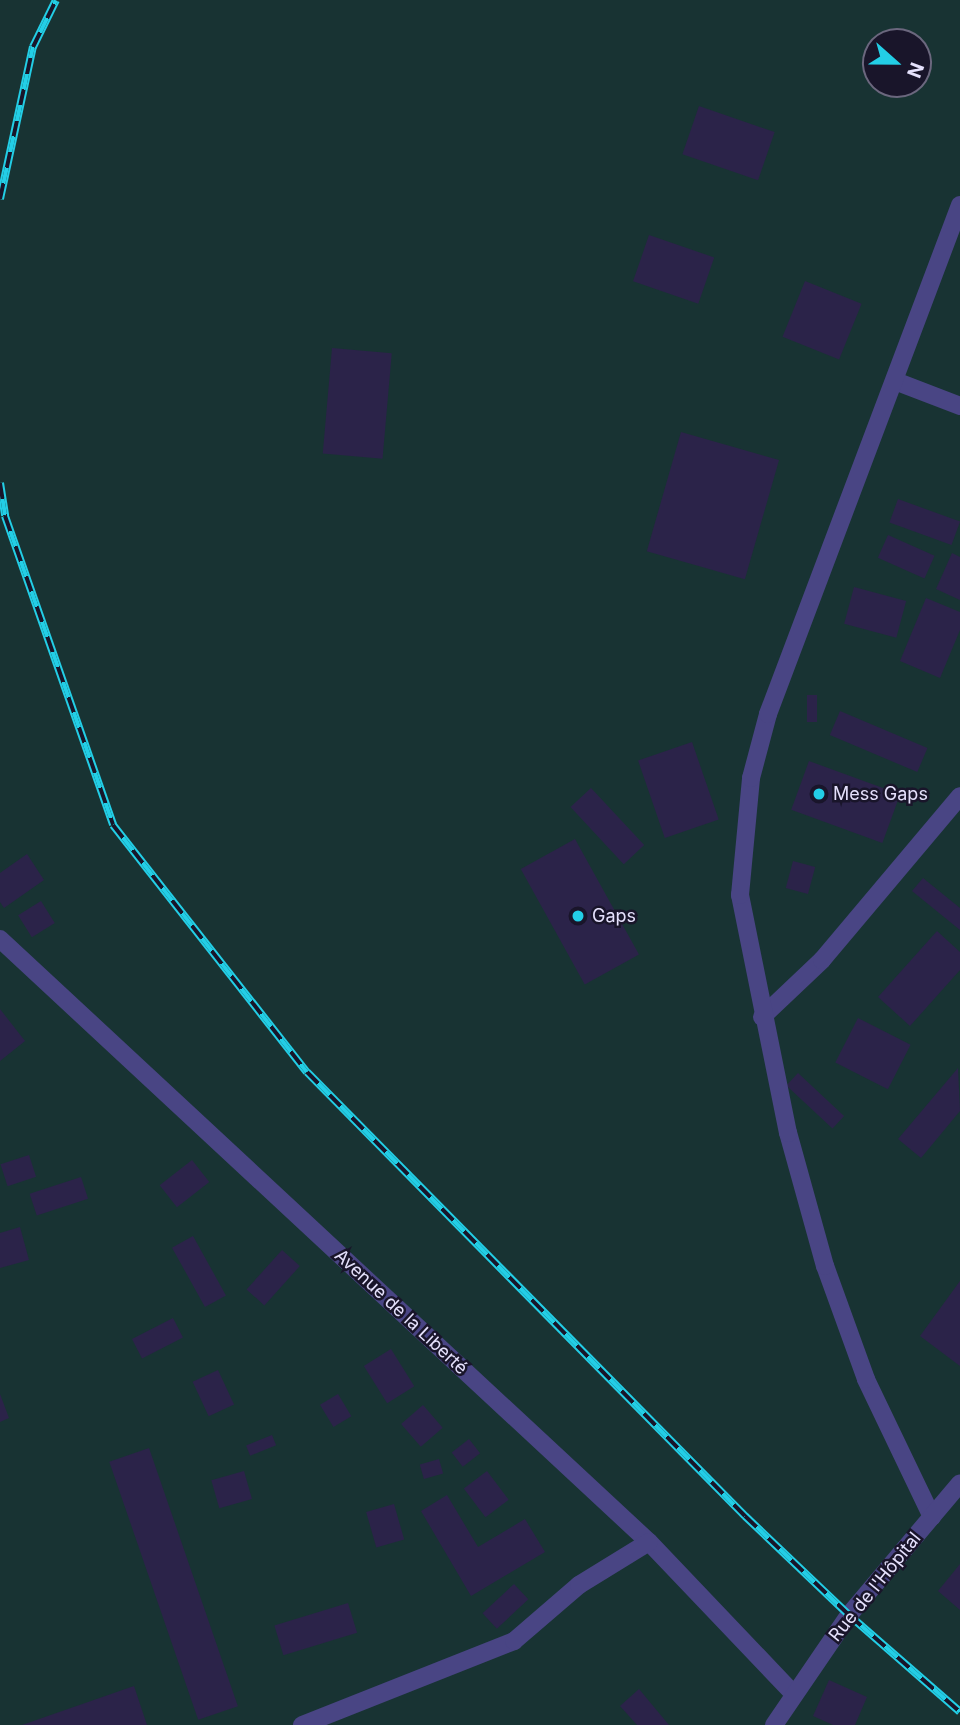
<!DOCTYPE html>
<html>
<head>
<meta charset="utf-8">
<style>
	body { margin:0 }
	#map { position:relative; width:960px; height:1725px; overflow:hidden; background:#19152a; font-family:Inter,sans-serif }
	div>[style] { position:absolute }
	.green>* { inset:0; background:#183333 }
	.building>* { inset:0; background:#2b2349; transform-origin:0 0 }
	.street>* { height:18px; margin:-9px; padding:0 9px; transform-origin:9px; border-radius:9px; background:#494584 }
	.rail>* { height:8px; margin-top:-4px; transform-origin:0; background:repeating-linear-gradient(90deg,#19152a 0 16px,#23cee6 0 32px); box-sizing:border-box; border-block:2px solid #23cee6 }
	.dots>* { width:19px; height:19px; translate:-50% -50%; box-sizing:border-box; border:4px solid #19152a; border-radius:50% }
	span { translate:-50% -50%; white-space:nowrap; text-align:center; line-height:1.15; -webkit-text-stroke:5px #19152a; paint-order:stroke }
	.poi-label { font-size:18px; color:#e5e1fc }
	.left { translate:0 -50%; text-align:left }
	.street-label { font-size:18px; color:#e5e1fc }
	.north { position:absolute; left:862px; top:28px; width:70px; height:70px; box-sizing:border-box; background:#19152a; border:2px solid #6b677e; border-radius:50%; rotate:111deg; font-size:19px; font-weight:700; line-height:28px; text-align:center; color:#e5e1fc }
	.north::after { content:''; display:block; margin:auto; width:24px; height:32px; background:#23cee6; clip-path:polygon(50% 0,100% 100%,50% 72%,0 100%) }
</style>
</head>
<body>
<div id="map">
	<div class="green">
		<div style="clip-path:polygon(evenodd,0 0,960px 0,960px 1725px,0 1725px,0 0,876px 42px,918px 42px,918px 84px,876px 84px,876px 42px)"></div>
	</div>
	<div class="building">
		<div style="left:699px;top:106px;width:80px;height:51px;rotate:19deg"></div>
		<div style="left:649px;top:235px;width:69px;height:49px;rotate:19deg"></div>
		<div style="left:805px;top:281px;width:61px;height:60px;rotate:22deg"></div>
		<div style="left:332px;top:348px;width:60px;height:106px;rotate:5deg"></div>
		<div style="left:681px;top:432px;width:102px;height:124px;rotate:16deg"></div>
		<div style="left:898px;top:499px;width:66px;height:25px;rotate:20deg"></div>
		<div style="left:888px;top:535px;width:51px;height:25px;rotate:24deg"></div>
		<div style="clip-path:polygon(952px 553px,960px 557px,960px 600px,936px 589px)"></div>
		<div style="left:854px;top:587px;width:54px;height:38px;rotate:15deg"></div>
		<div style="clip-path:polygon(926px 598px,960px 612px,960px 630px,940px 678px,900px 661px)"></div>
		<div style="left:807px;top:695px;width:10px;height:27px"></div>
		<div style="left:840px;top:711px;width:95px;height:26px;rotate:23deg"></div>
		<div style="left:692px;top:742px;width:82px;height:57px;rotate:71deg"></div>
		<div style="left:809px;top:761px;width:97px;height:52px;rotate:20deg"></div>
		<div style="left:591px;top:788px;width:78px;height:28px;rotate:47deg"></div>
		<div style="left:575px;top:839px;width:132px;height:62px;rotate:61deg"></div>
		<div style="clip-path:polygon(27px 854px,44px 880px,4px 908px,0 902px,0 873px)"></div>
		<div style="left:793px;top:861px;width:23px;height:28px;rotate:15deg"></div>
		<div style="clip-path:polygon(923px 878px,960px 908px,960px 930px,912px 891px)"></div>
		<div style="left:41px;top:901px;width:26px;height:27px;rotate:58deg"></div>
		<div style="clip-path:polygon(937px 931px,960px 952px,960px 970px,910px 1026px,878px 997px)"></div>
		<div style="clip-path:polygon(0 1009px,25px 1041px,0 1061px)"></div>
		<div style="left:858px;top:1018px;width:59px;height:50px;rotate:27deg"></div>
		<div style="clip-path:polygon(958px 1068px,960px 1111px,921px 1158px,898px 1139px)"></div>
		<div style="left:798px;top:1073px;width:63px;height:17px;rotate:43deg"></div>
		<div style="left:29px;top:1155px;width:23px;height:30px;rotate:72deg"></div>
		<div style="left:192px;top:1160px;width:28px;height:41px;rotate:52deg"></div>
		<div style="left:81px;top:1177px;width:23px;height:54px;rotate:72deg"></div>
		<div style="clip-path:polygon(20px 1227px,29px 1260px,0 1268px,0 1233px)"></div>
		<div style="left:193px;top:1236px;width:68px;height:24px;rotate:61deg"></div>
		<div style="left:282px;top:1250px;width:24px;height:53px;rotate:42deg"></div>
		<div style="clip-path:polygon(960px 1281px,960px 1366px,920px 1336px)"></div>
		<div style="left:173px;top:1318px;width:22px;height:46px;rotate:63deg"></div>
		<div style="left:391px;top:1349px;width:44px;height:32px;rotate:58deg"></div>
		<div style="left:218px;top:1370px;width:38px;height:28px;rotate:65deg"></div>
		<div style="clip-path:polygon(0 1394px,9px 1418px,0 1422px)"></div>
		<div style="left:338px;top:1394px;width:26px;height:21px;rotate:59deg"></div>
		<div style="left:423px;top:1405px;width:30px;height:29px;rotate:49deg"></div>
		<div style="left:272px;top:1435px;width:11px;height:28px;rotate:68deg"></div>
		<div style="left:469px;top:1439px;width:18px;height:22px;rotate:52deg"></div>
		<div style="left:149px;top:1448px;width:273px;height:42px;rotate:71deg"></div>
		<div style="left:439px;top:1459px;width:15px;height:20px;rotate:74deg"></div>
		<div style="left:244px;top:1471px;width:29px;height:34px;rotate:74deg"></div>
		<div style="left:487px;top:1471px;width:36px;height:29px;rotate:53deg"></div>
		<div style="clip-path:polygon(447px 1495px,478px 1547px,525px 1519px,545px 1552px,471px 1596px,421px 1511px)"></div>
		<div style="left:394px;top:1504px;width:37px;height:29px;rotate:74deg"></div>
		<div style="clip-path:polygon(960px 1564px,960px 1610px,938px 1591px)"></div>
		<div style="left:514px;top:1584px;width:21px;height:43px;rotate:47deg"></div>
		<div style="left:348px;top:1603px;width:31px;height:77px;rotate:73deg"></div>
		<div style="clip-path:polygon(829px 1680px,867px 1697px,855px 1725px,833px 1725px,813px 1716px)"></div>
		<div style="clip-path:polygon(134px 1686px,147px 1725px,22px 1725px)"></div>
		<div style="clip-path:polygon(639px 1689px,669px 1725px,637px 1725px,620px 1706px)"></div>
	</div>
	<div class="street">
		<div style="left:895px;top:381px;width:70px;rotate:21deg"></div>
		<div style="left:0;top:939px;width:886px;rotate:42.9deg"></div>
		<div style="left:649px;top:1542px;width:209px;rotate:46.4deg"></div>
		<div style="left:762px;top:1017px;width:83px;rotate:-43.5deg"></div>
		<div style="left:822px;top:960px;width:214px;rotate:-49.9deg"></div>
		<div style="left:932px;top:1517px;width:153px;rotate:-115.6deg"></div>
		<div style="left:866px;top:1379px;width:120px;rotate:-109.9deg"></div>
		<div style="left:825px;top:1266px;width:138px;rotate:-105.5deg"></div>
		<div style="left:788px;top:1133px;width:243px;rotate:-101.4deg"></div>
		<div style="left:740px;top:895px;width:118px;rotate:-84.6deg"></div>
		<div style="left:751px;top:778px;width:66px;rotate:-75.1deg"></div>
		<div style="left:768px;top:714px;width:544px;rotate:-69.33deg"></div>
		<div style="left:302px;top:1725px;width:228px;rotate:-21.6deg"></div>
		<div style="left:514px;top:1641px;width:86px;rotate:-40.7deg"></div>
		<div style="left:579px;top:1585px;width:82px;rotate:-31.6deg"></div>
		<div style="left:774px;top:1725px;width:133px;rotate:-55.7deg"></div>
		<div style="left:849px;top:1615px;width:172px;rotate:-49.9deg"></div>
	</div>
	<div class="rail">
		<div style="left:0;top:199px;width:156px;rotate:-77.8deg"></div>
		<div style="left:33px;top:47px;width:52px;rotate:-63.9deg"></div>
		<div style="left:0;top:483px;width:33px;rotate:81deg"></div>
		<div style="left:5px;top:516px;width:327px;rotate:70.7deg"></div>
		<div style="left:113px;top:825px;width:314px;rotate:51.9deg"></div>
		<div style="left:307px;top:1072px;width:624px;rotate:45.39deg"></div>
		<div style="left:745px;top:1516px;width:144px;rotate:43.6deg"></div>
		<div style="left:849px;top:1615px;width:147px;rotate:41.1deg"></div>
	</div>
	<div class="dots">
		<div style="left:819px;top:794px;background:#23cee6"></div>
		<div style="left:578px;top:916px;background:#23cee6"></div>
	</div>
	<div class="poi-label">
		<span class="left" style="left:833px;top:794px">Mess Gaps</span>
		<span class="left" style="left:592px;top:916px">Gaps</span>
	</div>
	<div class="street-label">
		<span style="left:401px;top:1312px;rotate:43deg">Avenue de la Liberté</span>
		<span style="left:875px;top:1587px;rotate:-51deg">Rue de l'Hôpital</span>
	</div>
	<div class="north">N</div>
</div>
</body>
</html>
